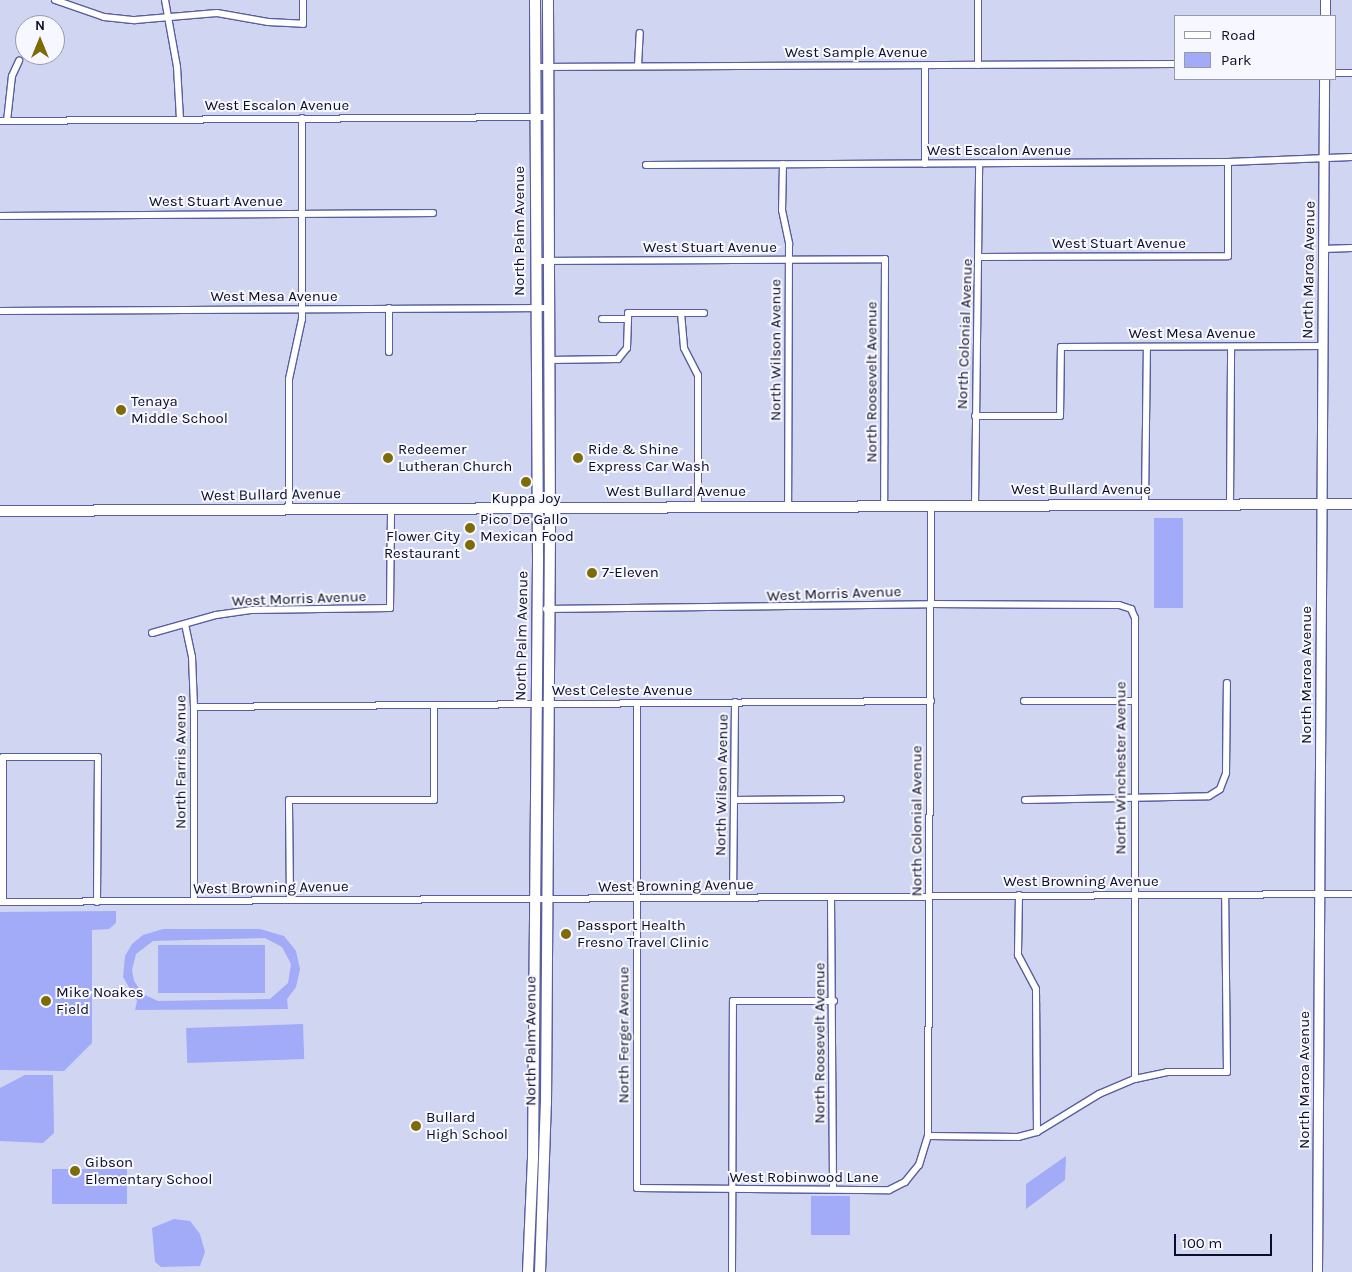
<!DOCTYPE html>
<html>
<head>
<meta charset="utf-8">
<style>
	body { margin:0 }
	#map { position:relative; width:1352px; height:1272px; overflow:hidden; background:#d0d5f2; font-family:Karla,sans-serif }
	div>[style] { position:absolute }
	.green>* { inset:0; background:#a2abf7; transform-origin:0 0 }
	.roads { filter:drop-shadow(1px 0 #585e9e) drop-shadow(-1px 0 #585e9e) drop-shadow(0 1px #585e9e) drop-shadow(0 -1px #585e9e) }
	.minor>* { height:6px; margin:-3px; padding:0 3px; transform-origin:3px; border-radius:3px; background:#fff }
	.secondary>* { height:9px; margin:-4.5px; padding:0 4.5px; transform-origin:4.5px; border-radius:4.5px; background:#fff }
	.primary>* { height:10px; margin:-5px; padding:0 5px; transform-origin:5px; border-radius:5px; background:#fff }
	.dots>* { width:14px; height:14px; translate:-50% -50%; box-sizing:border-box; border:2px solid #f6f7ff; border-radius:50% }
	span { translate:-50% -50%; white-space:nowrap; text-align:center; line-height:1.15; -webkit-text-stroke:4px #f6f7ff; paint-order:stroke }
	.street-label { font-size:15px; color:#0c0d26 }
	.poi-label { font-size:15px; color:#0c0d26 }
	.left { translate:0 -50%; text-align:left }
	.right { translate:-100% -50%; text-align:right }
	.legend { position:absolute; left:1174px; top:15px; width:162px; height:65px; box-sizing:border-box; background:#f6f7ff; border:1px solid #9899a8; margin:0; padding:6px 9px; list-style:none; font-size:15px; color:#0c0d26 }
	.legend li { display:flex; align-items:center; gap:10px; height:25px }
	.legend b { width:25px; border:1px solid #9899a8 }
	.north { position:absolute; left:15px; top:15px; width:50px; height:50px; box-sizing:border-box; background:#f6f7ff; border:1px solid #9899a8; border-radius:50%; rotate:0deg; font-size:14px; font-weight:700; line-height:20px; text-align:center; color:#0c0d26 }
	.north::after { content:''; display:block; margin:auto; width:18px; height:22px; background:#7d6c06; clip-path:polygon(50% 0,100% 100%,50% 72%,0 100%) }
	.scale { position:absolute; left:1174px; top:1234px; width:98px; height:22px; box-sizing:border-box; border:2px solid #0c0d26; border-top:0; padding-left:6px; font-size:15px; line-height:18px; white-space:nowrap; color:#0c0d26; -webkit-text-stroke:4px #f6f7ff; paint-order:stroke }
</style>
</head>
<body>
<div id="map">
	<div class="green">
		<div style="left:1154px;top:518px;width:29px;height:90px"></div>
		<div style="clip-path:polygon(116px 911px,116px 923px,109px 929px,92px 930px,92px 1043px,64px 1071px,0 1070px,0 912px)"></div>
		<div style="clip-path:polygon(evenodd,163px 929px,260px 929px,284px 936px,296px 951px,300px 969px,296px 987px,287px 999px,288px 1009px,135px 1010px,137px 1001px,123px 977px,125px 956px,132px 944px,143px 935px,163px 929px,265px 938px,282px 947px,291px 964px,288px 983px,270px 999px,158px 1001px,143px 994px,134px 981px,132px 970px,136px 954px,153px 941px,265px 938px)"></div>
		<div style="left:265px;top:945px;width:48px;height:107px;rotate:90deg"></div>
		<div style="left:303px;top:1024px;width:35px;height:117px;rotate:88deg"></div>
		<div style="clip-path:polygon(25px 1075px,53px 1075px,54px 1133px,43px 1143px,0 1141px,0 1088px)"></div>
		<div style="clip-path:polygon(1066px 1156px,1065px 1180px,1026px 1209px,1026px 1184px)"></div>
		<div style="left:127px;top:1169px;width:35px;height:75px;rotate:90deg"></div>
		<div style="left:811px;top:1196px;width:39px;height:39px"></div>
		<div style="clip-path:polygon(174px 1219px,190px 1221px,200px 1234px,205px 1252px,200px 1266px,161px 1267px,155px 1262px,152px 1228px)"></div>
	</div>
	<div class="roads">
		<div class="minor">
			<div style="left:55px;top:0;width:52px;rotate:19.1deg"></div>
			<div style="left:104px;top:17px;width:31px;rotate:6deg"></div>
			<div style="left:135px;top:20px;width:82px;rotate:-4.9deg"></div>
			<div style="left:217px;top:13px;width:52px;rotate:10deg"></div>
			<div style="left:268px;top:22px;width:35px;rotate:3deg"></div>
			<div style="left:303px;top:24px;width:24px;rotate:-90deg"></div>
			<div style="left:165px;top:0;width:68px;rotate:79.8deg"></div>
			<div style="left:177px;top:67px;width:52px;rotate:86.7deg"></div>
			<div style="left:978px;top:65px;width:65px;rotate:-90deg"></div>
			<div style="left:638px;top:66px;width:33px;rotate:-87deg"></div>
			<div style="left:536px;top:67px;width:640px;rotate:-0.27deg"></div>
			<div style="left:1336px;top:73px;width:16px"></div>
			<div style="left:0;top:121px;width:548px;rotate:-0.42deg"></div>
			<div style="left:7px;top:121px;width:45px;rotate:-83.7deg"></div>
			<div style="left:12px;top:76px;width:17px;rotate:-65deg"></div>
			<div style="left:783px;top:164px;width:46px;rotate:91.2deg"></div>
			<div style="left:782px;top:210px;width:35px;rotate:78deg"></div>
			<div style="left:789px;top:244px;width:262px;rotate:90.2deg"></div>
			<div style="left:925px;top:164px;width:98px;rotate:-90deg"></div>
			<div style="left:646px;top:165px;width:582px;rotate:-0.3deg"></div>
			<div style="left:1228px;top:162px;width:124px;rotate:-2.3deg"></div>
			<div style="left:0;top:216px;width:433px;rotate:-0.4deg"></div>
			<div style="left:1323px;top:249px;width:29px;rotate:-2deg"></div>
			<div style="left:980px;top:257px;width:248px;rotate:-0.2deg"></div>
			<div style="left:1228px;top:256px;width:94px;rotate:-90deg"></div>
			<div style="left:535px;top:261px;width:350px;rotate:-0.3deg"></div>
			<div style="left:885px;top:259px;width:247px;rotate:90.2deg"></div>
			<div style="left:389px;top:308px;width:44px;rotate:90deg"></div>
			<div style="left:0;top:311px;width:548px;rotate:-0.31deg"></div>
			<div style="left:681px;top:313px;width:23px"></div>
			<div style="left:602px;top:319px;width:26px"></div>
			<div style="left:549px;top:360px;width:69px;rotate:-0.8deg"></div>
			<div style="left:618px;top:359px;width:14px;rotate:-51deg"></div>
			<div style="left:627px;top:348px;width:35px;rotate:-88deg"></div>
			<div style="left:628px;top:313px;width:53px"></div>
			<div style="left:681px;top:313px;width:35px;rotate:85deg"></div>
			<div style="left:684px;top:348px;width:30px;rotate:63deg"></div>
			<div style="left:698px;top:375px;width:132px;rotate:90deg"></div>
			<div style="left:975px;top:416px;width:85px"></div>
			<div style="left:1060px;top:416px;width:69px;rotate:-89.2deg"></div>
			<div style="left:1061px;top:347px;width:261px;rotate:-0.2deg"></div>
			<div style="left:975px;top:505px;width:341px;rotate:-89.3deg"></div>
			<div style="left:1145px;top:505px;width:158px;rotate:-89.3deg"></div>
			<div style="left:1230px;top:505px;width:158px;rotate:-89.6deg"></div>
			<div style="left:289px;top:509px;width:130px;rotate:-90deg"></div>
			<div style="left:289px;top:379px;width:61px;rotate:-77.8deg"></div>
			<div style="left:302px;top:319px;width:201px;rotate:-90deg"></div>
			<div style="left:546px;top:609px;width:385px;rotate:-0.7deg"></div>
			<div style="left:931px;top:604px;width:188px;rotate:0.3deg"></div>
			<div style="left:1119px;top:605px;width:13px;rotate:18deg"></div>
			<div style="left:1131px;top:609px;width:10px;rotate:66deg"></div>
			<div style="left:1135px;top:618px;width:461px;rotate:90deg"></div>
			<div style="left:185px;top:624px;width:34px;rotate:78deg"></div>
			<div style="left:192px;top:657px;width:50px;rotate:87.7deg"></div>
			<div style="left:194px;top:707px;width:194px;rotate:90deg"></div>
			<div style="left:152px;top:633px;width:66px;rotate:-15.7deg"></div>
			<div style="left:216px;top:615px;width:35px;rotate:-8deg"></div>
			<div style="left:251px;top:610px;width:139px;rotate:-0.8deg"></div>
			<div style="left:390px;top:608px;width:100px;rotate:-89.4deg"></div>
			<div style="left:1024px;top:701px;width:110px"></div>
			<div style="left:637px;top:703px;width:485px;rotate:90deg"></div>
			<div style="left:637px;top:1188px;width:252px;rotate:0.5deg"></div>
			<div style="left:889px;top:1190px;width:18px;rotate:-27deg"></div>
			<div style="left:905px;top:1182px;width:22px;rotate:-51deg"></div>
			<div style="left:919px;top:1165px;width:30px;rotate:-73deg"></div>
			<div style="left:928px;top:1136px;width:631px;rotate:-89.73deg"></div>
			<div style="left:194px;top:707px;width:737px;rotate:-0.47deg"></div>
			<div style="left:734px;top:800px;width:107px;rotate:-0.5deg"></div>
			<div style="left:1025px;top:800px;width:184px;rotate:-1.2deg"></div>
			<div style="left:1209px;top:796px;width:13px;rotate:-32deg"></div>
			<div style="left:1220px;top:789px;width:17px;rotate:-69deg"></div>
			<div style="left:1226px;top:773px;width:90px;rotate:-89.4deg"></div>
			<div style="left:1019px;top:895px;width:60px;rotate:91deg"></div>
			<div style="left:1018px;top:955px;width:38px;rotate:62deg"></div>
			<div style="left:1036px;top:989px;width:143px;rotate:89.6deg"></div>
			<div style="left:733px;top:897px;width:195px;rotate:-89.4deg"></div>
			<div style="left:831px;top:897px;width:292px;rotate:89.6deg"></div>
			<div style="left:290px;top:900px;width:100px;rotate:-90.6deg"></div>
			<div style="left:289px;top:800px;width:145px"></div>
			<div style="left:434px;top:800px;width:95px;rotate:-90deg"></div>
			<div style="left:0;top:902px;width:1352px;rotate:-0.34deg"></div>
			<div style="left:3px;top:902px;width:145px;rotate:-90deg"></div>
			<div style="left:3px;top:757px;width:95px"></div>
			<div style="left:98px;top:757px;width:145px;rotate:90.4deg"></div>
			<div style="left:928px;top:1136px;width:90px;rotate:0.6deg"></div>
			<div style="left:1018px;top:1137px;width:20px;rotate:-15deg"></div>
			<div style="left:1037px;top:1132px;width:73px;rotate:-31.5deg"></div>
			<div style="left:1099px;top:1094px;width:39px;rotate:-23deg"></div>
			<div style="left:1135px;top:1079px;width:33px;rotate:-12deg"></div>
			<div style="left:1167px;top:1072px;width:60px"></div>
			<div style="left:1227px;top:1072px;width:177px;rotate:-90.6deg"></div>
			<div style="left:732px;top:1272px;width:271px;rotate:-89.8deg"></div>
			<div style="left:733px;top:1001px;width:101px"></div>
		</div>
		<div class="secondary">
			<div style="left:1325px;top:16px;width:16px;rotate:-90deg"></div>
			<div style="left:1317px;top:1272px;width:1193px;rotate:-89.66deg"></div>
		</div>
		<div class="primary">
			<div style="left:0;top:511px;width:1352px;rotate:-0.3deg"></div>
			<div style="left:528px;top:1272px;width:113px;rotate:-87.5deg"></div>
			<div style="left:533px;top:1159px;width:601px;rotate:-89.52deg"></div>
			<div style="left:538px;top:558px;width:558px;rotate:-90.31deg"></div>
			<div style="left:540px;top:1272px;width:169px;rotate:-88deg"></div>
			<div style="left:546px;top:1103px;width:573px;rotate:-89.6deg"></div>
			<div style="left:550px;top:530px;width:530px;rotate:-90.22deg"></div>
		</div>
	</div>
	<div class="dots">
		<div style="left:121px;top:410px;background:#7d6c06"></div>
		<div style="left:388px;top:458px;background:#7d6c06"></div>
		<div style="left:578px;top:458px;background:#7d6c06"></div>
		<div style="left:526px;top:482px;background:#7d6c06"></div>
		<div style="left:470px;top:528px;background:#7d6c06"></div>
		<div style="left:470px;top:545px;background:#7d6c06"></div>
		<div style="left:592px;top:573px;background:#7d6c06"></div>
		<div style="left:566px;top:934px;background:#7d6c06"></div>
		<div style="left:46px;top:1001px;background:#7d6c06"></div>
		<div style="left:416px;top:1126px;background:#7d6c06"></div>
		<div style="left:75px;top:1171px;background:#7d6c06"></div>
	</div>
	<div class="street-label">
		<span style="left:856px;top:53px">West Sample Avenue</span>
		<span style="left:277px;top:106px">West Escalon Avenue</span>
		<span style="left:999px;top:151px">West Escalon Avenue</span>
		<span style="left:216px;top:202px">West Stuart Avenue</span>
		<span style="left:520px;top:231px;rotate:-90deg">North Palm Avenue</span>
		<span style="left:1119px;top:244px">West Stuart Avenue</span>
		<span style="left:710px;top:248px">West Stuart Avenue</span>
		<span style="left:1309px;top:270px;rotate:-89deg">North Maroa Avenue</span>
		<span style="left:274px;top:297px">West Mesa Avenue</span>
		<span style="left:965px;top:334px;rotate:-88deg">North Colonial Avenue</span>
		<span style="left:1192px;top:334px">West Mesa Avenue</span>
		<span style="left:776px;top:350px;rotate:-90deg">North Wilson Avenue</span>
		<span style="left:872px;top:382px;rotate:-90deg">North Roosevelt Avenue</span>
		<span style="left:1081px;top:490px">West Bullard Avenue</span>
		<span style="left:676px;top:492px">West Bullard Avenue</span>
		<span style="left:271px;top:495px;rotate:-1deg">West Bullard Avenue</span>
		<span style="left:834px;top:594px;rotate:-2deg">West Morris Avenue</span>
		<span style="left:299px;top:599px;rotate:-2deg">West Morris Avenue</span>
		<span style="left:522px;top:636px;rotate:-89deg">North Palm Avenue</span>
		<span style="left:1307px;top:675px;rotate:-90deg">North Maroa Avenue</span>
		<span style="left:622px;top:691px">West Celeste Avenue</span>
		<span style="left:181px;top:762px;rotate:-90deg">North Farris Avenue</span>
		<span style="left:1121px;top:768px;rotate:-90deg">North Winchester Avenue</span>
		<span style="left:722px;top:785px;rotate:-89deg">North Wilson Avenue</span>
		<span style="left:917px;top:821px;rotate:-90deg">North Colonial Avenue</span>
		<span style="left:1081px;top:882px">West Browning Avenue</span>
		<span style="left:676px;top:886px;rotate:-1deg">West Browning Avenue</span>
		<span style="left:271px;top:888px;rotate:-1deg">West Browning Avenue</span>
		<span style="left:624px;top:1035px;rotate:-90deg">North Ferger Avenue</span>
		<span style="left:531px;top:1041px;rotate:-90deg">North Palm Avenue</span>
		<span style="left:820px;top:1043px;rotate:-90deg">North Roosevelt Avenue</span>
		<span style="left:1305px;top:1080px;rotate:-90deg">North Maroa Avenue</span>
		<span style="left:804px;top:1178px">West Robinwood Lane</span>
	</div>
	<div class="poi-label">
		<span class="left" style="left:131px;top:410px">Tenaya<br>Middle School</span>
		<span class="left" style="left:398px;top:458px">Redeemer<br>Lutheran Church</span>
		<span class="left" style="left:588px;top:458px">Ride &amp; Shine<br>Express Car Wash</span>
		<span style="left:526px;top:499px">Kuppa Joy</span>
		<span class="left" style="left:480px;top:528px">Pico De Gallo<br>Mexican Food</span>
		<span class="right" style="left:460px;top:545px">Flower City<br>Restaurant</span>
		<span class="left" style="left:602px;top:573px">7-Eleven</span>
		<span class="left" style="left:577px;top:934px">Passport Health<br>Fresno Travel Clinic</span>
		<span class="left" style="left:56px;top:1001px">Mike Noakes<br>Field</span>
		<span class="left" style="left:426px;top:1126px">Bullard<br>High School</span>
		<span class="left" style="left:85px;top:1171px">Gibson<br>Elementary School</span>
	</div>
	<ul class="legend">
	<li><b style="height:6px;background:#fff"></b>Road</li>
	<li><b style="height:14px;background:#a2abf7"></b>Park</li>
	</ul>
	<div class="north">N</div>
	<div class="scale">100 m</div>
</div>
</body>
</html>
